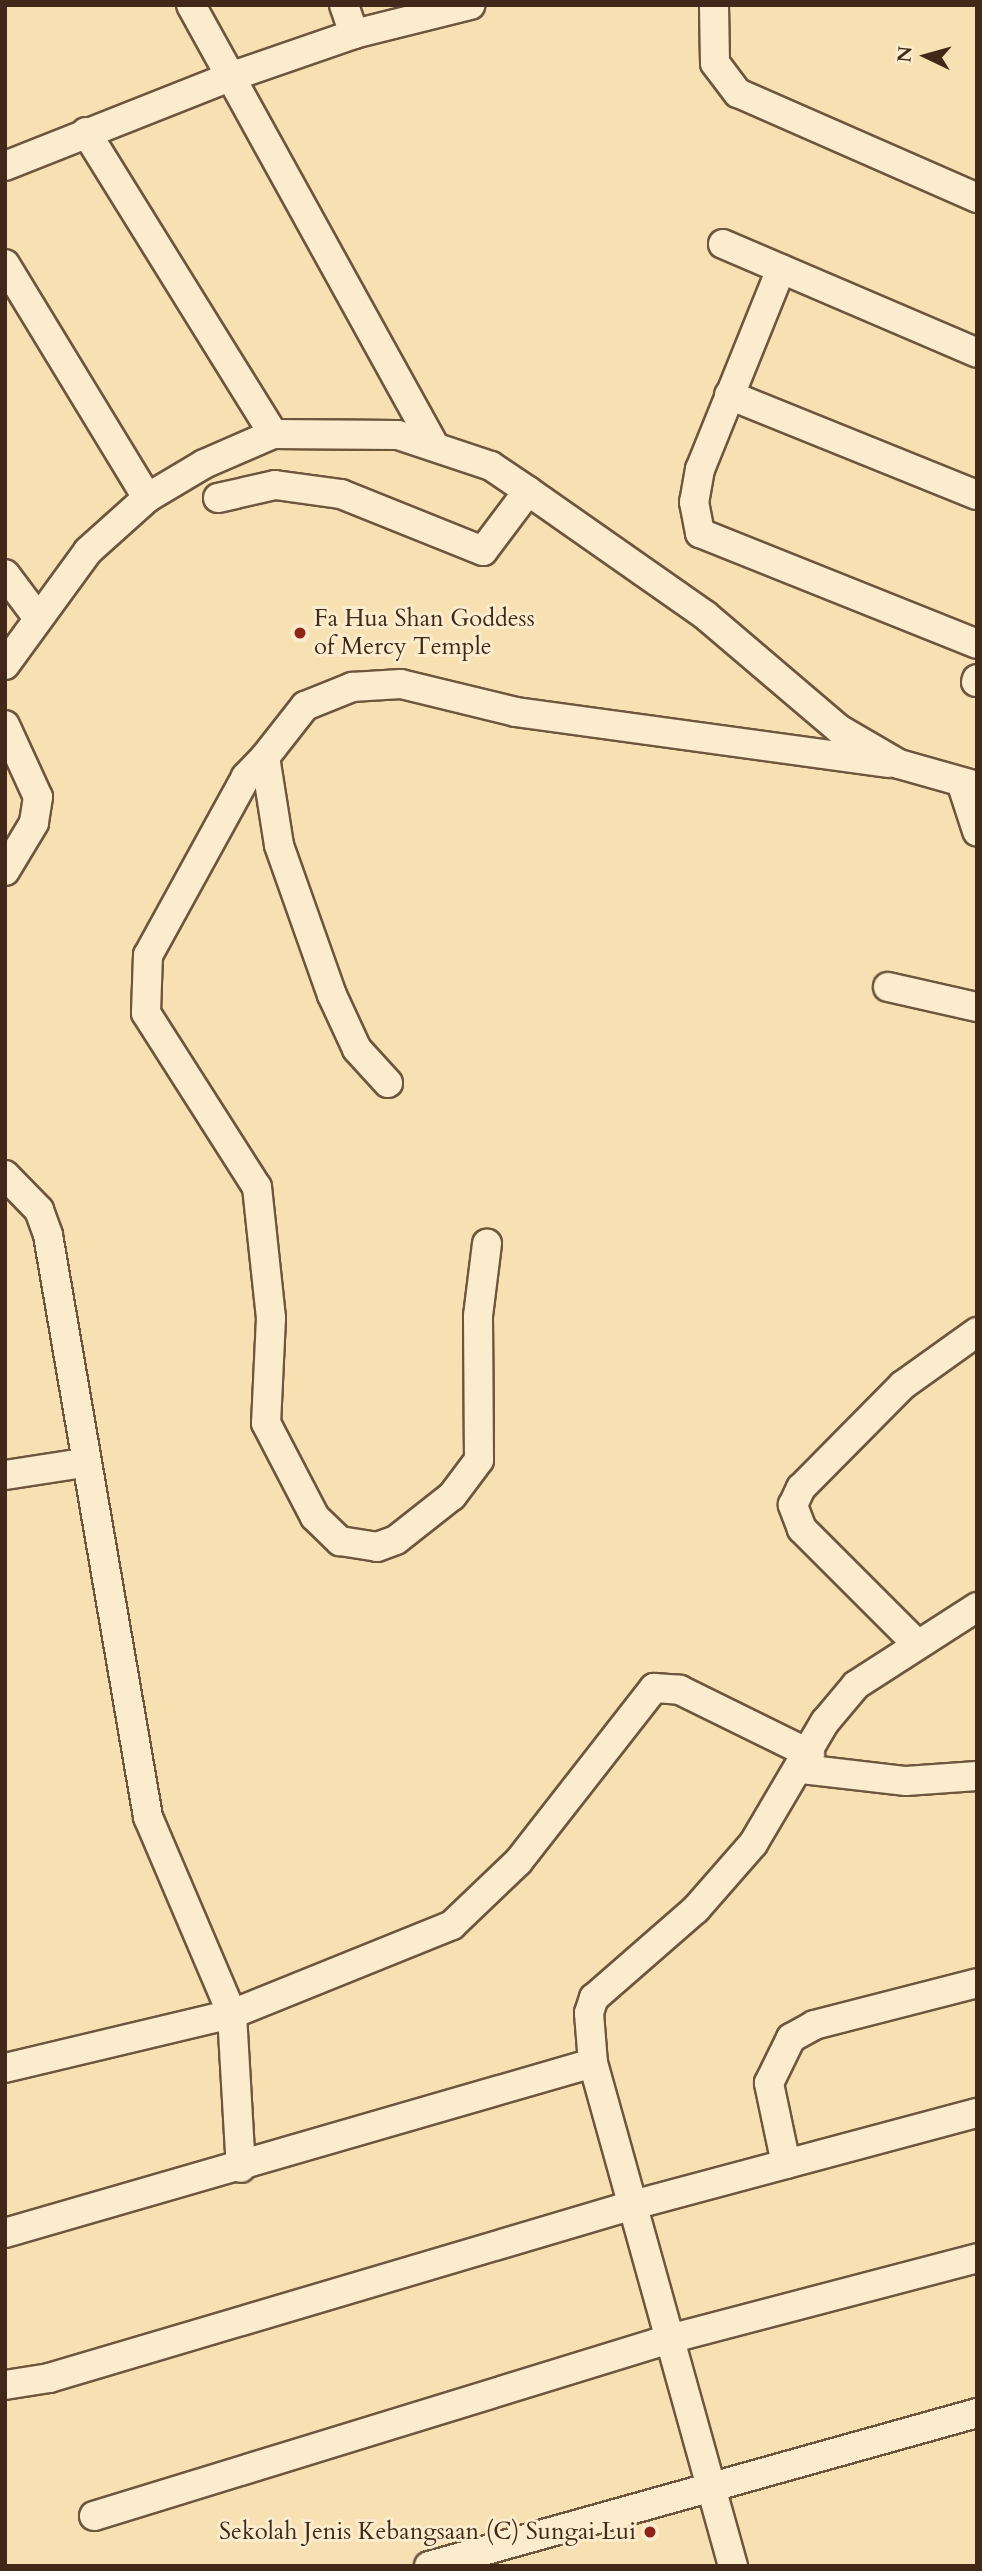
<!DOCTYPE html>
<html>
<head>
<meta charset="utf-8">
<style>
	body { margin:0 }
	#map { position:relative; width:982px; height:2571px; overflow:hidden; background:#f7e1b2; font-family:Cardo,serif }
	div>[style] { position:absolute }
	.roads { filter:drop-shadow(2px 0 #6e563e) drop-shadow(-2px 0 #6e563e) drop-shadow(0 2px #6e563e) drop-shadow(0 -2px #6e563e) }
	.minor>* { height:28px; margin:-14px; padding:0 14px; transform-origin:14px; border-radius:14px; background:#faeccd }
	.dots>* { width:19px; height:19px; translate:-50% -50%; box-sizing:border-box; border:4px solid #faeccd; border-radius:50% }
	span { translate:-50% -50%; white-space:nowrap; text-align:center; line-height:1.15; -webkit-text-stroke:6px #faeccd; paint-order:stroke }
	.poi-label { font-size:24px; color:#412818 }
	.left { translate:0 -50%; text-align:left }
	.right { translate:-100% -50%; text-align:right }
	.frame { position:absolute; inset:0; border:7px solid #412818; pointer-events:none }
	.north { position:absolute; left:891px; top:21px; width:70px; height:70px; -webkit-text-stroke:5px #faeccd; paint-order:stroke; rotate:275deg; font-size:19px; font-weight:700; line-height:28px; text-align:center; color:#412818 }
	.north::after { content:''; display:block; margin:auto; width:24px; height:32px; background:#412818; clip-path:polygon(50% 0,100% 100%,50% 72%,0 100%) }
</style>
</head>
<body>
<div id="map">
	<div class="roads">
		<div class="minor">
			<div style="left:191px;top:5px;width:499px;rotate:61.1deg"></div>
			<div style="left:344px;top:5px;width:31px;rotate:71deg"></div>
			<div style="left:714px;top:5px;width:58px;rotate:89deg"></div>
			<div style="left:715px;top:63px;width:38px;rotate:53deg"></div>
			<div style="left:738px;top:93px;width:261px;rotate:23.7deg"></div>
			<div style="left:86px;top:132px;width:355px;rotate:58.2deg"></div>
			<div style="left:5px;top:166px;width:239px;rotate:-21.6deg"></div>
			<div style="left:227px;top:78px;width:134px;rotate:-19.1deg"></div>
			<div style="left:354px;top:34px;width:120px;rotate:-14deg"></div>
			<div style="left:723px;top:244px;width:276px;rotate:23.2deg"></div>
			<div style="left:5px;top:264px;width:274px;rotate:58.7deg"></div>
			<div style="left:781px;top:269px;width:216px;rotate:112deg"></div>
			<div style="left:700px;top:469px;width:34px;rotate:100deg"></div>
			<div style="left:694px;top:502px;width:32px;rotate:79deg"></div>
			<div style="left:700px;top:533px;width:298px;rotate:21.8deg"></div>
			<div style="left:729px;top:395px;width:267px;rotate:22deg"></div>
			<div style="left:218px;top:498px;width:58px;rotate:-12.8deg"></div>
			<div style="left:275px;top:485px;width:67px;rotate:7.8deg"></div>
			<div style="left:341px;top:494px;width:153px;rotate:21.9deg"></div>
			<div style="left:483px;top:551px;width:75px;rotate:-53.1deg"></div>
			<div style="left:5px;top:574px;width:55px;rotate:53.1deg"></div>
			<div style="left:5px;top:665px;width:141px;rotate:-53.9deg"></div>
			<div style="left:88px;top:551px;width:79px;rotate:-41.9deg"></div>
			<div style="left:147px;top:498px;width:66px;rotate:-30.8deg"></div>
			<div style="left:204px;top:464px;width:75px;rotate:-23.5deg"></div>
			<div style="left:273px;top:434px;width:125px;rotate:0.5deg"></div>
			<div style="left:398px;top:435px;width:98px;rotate:18.4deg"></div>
			<div style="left:491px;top:466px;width:45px;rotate:34deg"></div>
			<div style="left:528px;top:491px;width:216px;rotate:35deg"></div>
			<div style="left:705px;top:615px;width:176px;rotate:40.4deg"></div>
			<div style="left:839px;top:729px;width:69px;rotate:30.3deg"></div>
			<div style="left:899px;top:764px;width:81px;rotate:15.8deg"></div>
			<div style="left:976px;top:682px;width:3px;rotate:-72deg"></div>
			<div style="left:5px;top:725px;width:79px;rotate:65.4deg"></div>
			<div style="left:38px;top:797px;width:26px;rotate:99deg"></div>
			<div style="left:34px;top:823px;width:56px;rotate:121.1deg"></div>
			<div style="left:265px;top:757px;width:28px;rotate:134deg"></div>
			<div style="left:246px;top:777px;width:203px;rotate:118.8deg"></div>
			<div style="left:148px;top:955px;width:58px;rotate:92deg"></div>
			<div style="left:146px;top:1013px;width:206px;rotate:57.5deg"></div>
			<div style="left:257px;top:1187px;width:132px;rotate:83.9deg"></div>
			<div style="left:271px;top:1318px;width:105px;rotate:92.7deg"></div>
			<div style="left:266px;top:1423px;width:106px;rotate:62.5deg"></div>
			<div style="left:315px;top:1517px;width:35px;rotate:44deg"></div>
			<div style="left:340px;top:1541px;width:37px;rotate:9deg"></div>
			<div style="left:377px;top:1547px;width:20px;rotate:-20deg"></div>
			<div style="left:396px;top:1540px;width:71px;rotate:-38.2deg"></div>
			<div style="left:452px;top:1496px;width:45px;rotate:-53.1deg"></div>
			<div style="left:479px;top:1460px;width:144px;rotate:-90.4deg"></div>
			<div style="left:478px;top:1316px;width:73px;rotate:-82.9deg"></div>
			<div style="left:961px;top:782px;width:52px;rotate:71.9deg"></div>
			<div style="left:888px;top:987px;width:91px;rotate:12.7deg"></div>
			<div style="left:388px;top:1083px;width:46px;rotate:-132.4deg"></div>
			<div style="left:357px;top:1049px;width:60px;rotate:-114.8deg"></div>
			<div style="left:332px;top:995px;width:159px;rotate:-109.5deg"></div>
			<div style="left:279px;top:845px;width:89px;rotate:-99deg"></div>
			<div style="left:265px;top:757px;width:65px;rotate:-51.9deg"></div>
			<div style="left:305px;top:706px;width:51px;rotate:-22deg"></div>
			<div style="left:352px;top:687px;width:49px;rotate:-3.5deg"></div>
			<div style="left:401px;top:684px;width:118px;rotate:13.7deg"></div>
			<div style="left:516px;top:712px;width:376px;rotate:7.8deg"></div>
			<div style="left:5px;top:1175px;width:49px;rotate:45.8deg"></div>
			<div style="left:39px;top:1210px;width:27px;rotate:70deg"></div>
			<div style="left:48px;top:1235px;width:591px;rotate:80.25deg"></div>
			<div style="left:148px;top:1817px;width:214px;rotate:66.9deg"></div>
			<div style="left:232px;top:2014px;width:154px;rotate:86.7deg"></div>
			<div style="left:5px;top:1475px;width:79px;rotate:-8.7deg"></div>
			<div style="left:917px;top:1644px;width:163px;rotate:-135deg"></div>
			<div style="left:802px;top:1529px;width:26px;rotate:-111deg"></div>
			<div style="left:793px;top:1505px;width:19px;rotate:-65deg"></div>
			<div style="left:801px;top:1488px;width:145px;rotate:-45.3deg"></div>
			<div style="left:903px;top:1385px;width:91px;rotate:-35.6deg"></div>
			<div style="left:802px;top:1769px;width:105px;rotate:6.6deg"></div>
			<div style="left:906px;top:1781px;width:71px;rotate:-4deg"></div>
			<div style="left:5px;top:2068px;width:233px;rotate:-13.4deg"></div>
			<div style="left:232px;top:2014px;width:237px;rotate:-22deg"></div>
			<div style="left:452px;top:1925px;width:91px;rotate:-43.7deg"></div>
			<div style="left:518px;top:1862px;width:221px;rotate:-52deg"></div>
			<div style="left:654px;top:1688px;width:26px;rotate:4deg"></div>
			<div style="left:680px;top:1690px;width:145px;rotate:26.2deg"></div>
			<div style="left:786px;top:2164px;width:83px;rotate:-101.9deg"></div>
			<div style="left:769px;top:2083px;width:50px;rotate:-63.9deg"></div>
			<div style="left:791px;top:2038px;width:26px;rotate:-29deg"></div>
			<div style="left:814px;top:2025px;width:168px;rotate:-14.4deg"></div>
			<div style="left:5px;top:2233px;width:612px;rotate:-16.13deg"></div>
			<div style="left:5px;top:2385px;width:45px;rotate:-9deg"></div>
			<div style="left:49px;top:2378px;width:609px;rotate:-16.5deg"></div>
			<div style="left:633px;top:2205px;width:356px;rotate:-15deg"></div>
			<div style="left:94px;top:2516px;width:606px;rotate:-17.09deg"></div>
			<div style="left:673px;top:2338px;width:314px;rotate:-14.7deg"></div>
			<div style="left:429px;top:2566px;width:569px;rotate:-15.6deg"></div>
			<div style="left:733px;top:2566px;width:522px;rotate:-105.55deg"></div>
			<div style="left:593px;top:2063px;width:50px;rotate:-94.6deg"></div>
			<div style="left:589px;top:2013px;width:16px;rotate:-72deg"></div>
			<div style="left:594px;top:1998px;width:135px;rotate:-41.1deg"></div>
			<div style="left:696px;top:1909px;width:86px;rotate:-48.8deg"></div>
			<div style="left:753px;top:1844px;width:142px;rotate:-59.5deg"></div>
			<div style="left:825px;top:1722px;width:48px;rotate:-50deg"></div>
			<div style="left:856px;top:1685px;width:144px;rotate:-32.8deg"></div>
		</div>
	</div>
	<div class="dots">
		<div style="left:300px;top:633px;background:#8f2418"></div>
		<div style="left:650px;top:2532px;background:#8f2418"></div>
	</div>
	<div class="poi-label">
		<span class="left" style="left:314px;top:633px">Fa Hua Shan Goddess<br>of Mercy Temple</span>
		<span class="right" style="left:636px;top:2532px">Sekolah Jenis Kebangsaan (C) Sungai Lui</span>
	</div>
	<div class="frame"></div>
	<div class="north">N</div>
</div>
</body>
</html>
